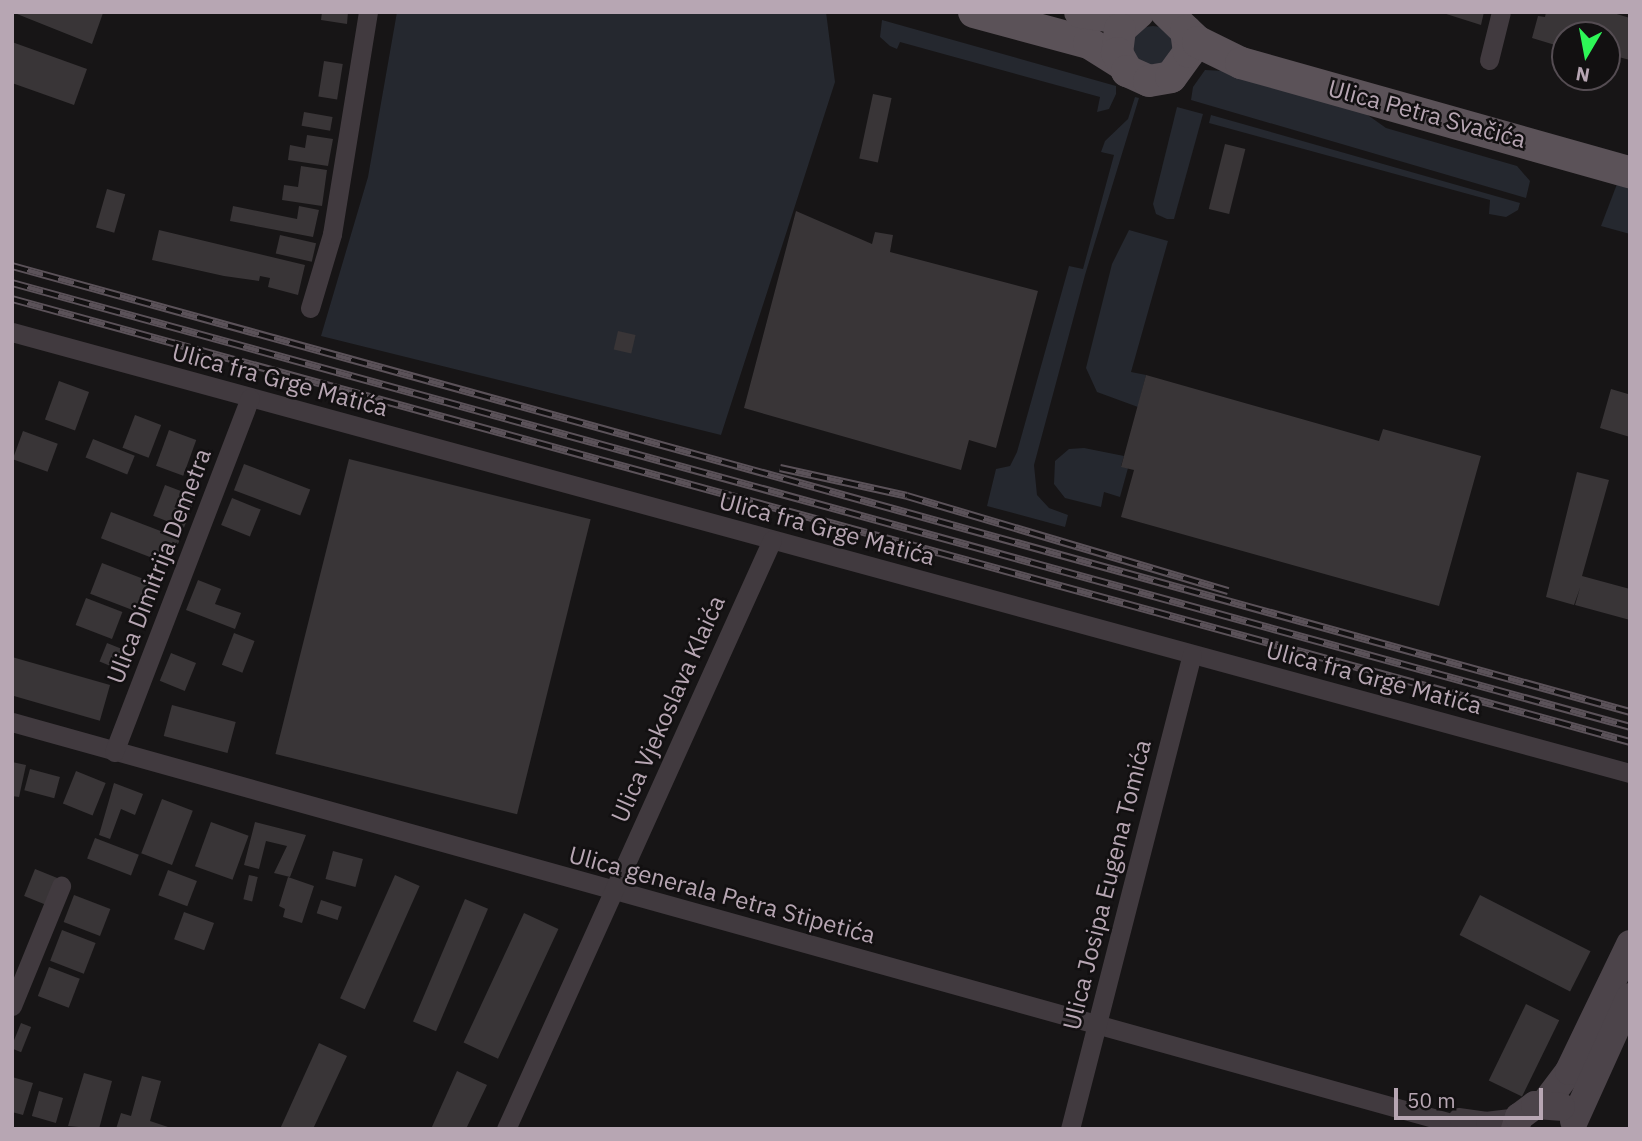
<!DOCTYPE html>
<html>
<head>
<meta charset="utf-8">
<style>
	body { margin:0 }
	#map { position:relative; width:1642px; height:1141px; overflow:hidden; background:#171516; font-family:"IBM Plex Sans",sans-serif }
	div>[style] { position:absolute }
	.green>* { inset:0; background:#25282f }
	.round { border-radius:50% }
	.building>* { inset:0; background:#393537; transform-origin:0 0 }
	.minor>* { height:19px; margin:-9.5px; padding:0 9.5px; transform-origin:9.5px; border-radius:9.5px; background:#413a3f }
	.secondary>* { height:28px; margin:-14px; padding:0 14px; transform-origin:14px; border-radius:14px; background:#4c444a }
	.primary>* { height:32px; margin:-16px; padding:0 16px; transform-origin:16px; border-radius:16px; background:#5b5258 }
	.rail>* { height:8px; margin-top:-4px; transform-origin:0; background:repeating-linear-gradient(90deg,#121011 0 16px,#5b5259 0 32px); box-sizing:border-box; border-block:2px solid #5b5259 }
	span { translate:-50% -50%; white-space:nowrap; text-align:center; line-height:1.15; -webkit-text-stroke:5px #121011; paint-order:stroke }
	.street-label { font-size:24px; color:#b7a6b3 }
	.frame { position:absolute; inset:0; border:14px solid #b7a6b3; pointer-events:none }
	.north { position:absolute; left:1551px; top:21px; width:70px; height:70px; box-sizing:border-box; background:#121011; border:2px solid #544c52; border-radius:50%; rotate:190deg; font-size:19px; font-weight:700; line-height:28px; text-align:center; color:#b7a6b3 }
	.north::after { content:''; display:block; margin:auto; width:24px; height:32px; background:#2ef657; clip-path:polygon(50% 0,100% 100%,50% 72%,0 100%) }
	.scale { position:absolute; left:1394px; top:1088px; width:149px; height:32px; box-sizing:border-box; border:4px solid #b7a6b3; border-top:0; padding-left:9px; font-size:21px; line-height:24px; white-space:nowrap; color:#b7a6b3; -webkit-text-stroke:5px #121011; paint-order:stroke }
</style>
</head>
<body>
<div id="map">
	<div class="green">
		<div style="clip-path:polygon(397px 12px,826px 12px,835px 82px,721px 435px,321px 336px,368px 177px)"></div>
		<div style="clip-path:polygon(882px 20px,1116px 86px,1116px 94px,1109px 109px,1097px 112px,1100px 97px,900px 42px,897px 49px,890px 46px,880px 37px)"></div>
		<div class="round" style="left:1132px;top:26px;width:42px;height:42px"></div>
		<div style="clip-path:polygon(1205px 70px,1225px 71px,1362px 111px,1386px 128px,1517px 166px,1530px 181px,1526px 198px,1191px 100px,1193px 87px)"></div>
		<div style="clip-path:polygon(1135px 97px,1139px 98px,1085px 275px,1034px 465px,1037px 495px,1049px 508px,1068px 515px,1065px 527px,987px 506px,996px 469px,1010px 466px,1017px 452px,1069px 266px,1083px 269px,1114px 155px,1101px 152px,1105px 141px,1128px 119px)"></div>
		<div style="clip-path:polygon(1177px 107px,1203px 114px,1174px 219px,1167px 219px,1156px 214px,1153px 204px)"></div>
		<div style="clip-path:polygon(1211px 115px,1520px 203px,1518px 210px,1506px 217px,1489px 214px,1490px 200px,1209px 123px)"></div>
		<div style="clip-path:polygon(1630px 183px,1630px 234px,1601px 226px,1617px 184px)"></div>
		<div style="clip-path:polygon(1129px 230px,1168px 241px,1131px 372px,1146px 375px,1138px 407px,1097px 392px,1086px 368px,1112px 264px)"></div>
		<div style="clip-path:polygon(1084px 448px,1124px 456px,1121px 466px,1128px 468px,1120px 497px,1104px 492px,1101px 507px,1065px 498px,1054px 484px,1055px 461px,1069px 449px)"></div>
	</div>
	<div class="building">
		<div style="clip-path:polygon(12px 12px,101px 12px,103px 13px,92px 44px)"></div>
		<div style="clip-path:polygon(322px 12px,348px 12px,347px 24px,321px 20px)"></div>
		<div style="clip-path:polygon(1440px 12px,1484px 12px,1481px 25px)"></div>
		<div style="clip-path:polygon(1546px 12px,1610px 12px,1630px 18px,1630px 60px,1607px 54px,1607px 35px,1565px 35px,1565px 48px,1532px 38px,1538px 16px,1545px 17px)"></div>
		<div style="clip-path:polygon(12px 42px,87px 69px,74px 105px,12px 83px)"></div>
		<div style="left:324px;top:61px;width:19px;height:36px;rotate:9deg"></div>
		<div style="left:873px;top:94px;width:19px;height:66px;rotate:12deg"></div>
		<div style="left:304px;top:112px;width:29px;height:14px;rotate:10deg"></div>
		<div style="clip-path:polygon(307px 135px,333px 139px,328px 166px,288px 160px,290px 145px,305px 148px)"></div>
		<div style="left:1225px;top:144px;width:21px;height:67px;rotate:14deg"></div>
		<div style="clip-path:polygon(301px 166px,327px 170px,322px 206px,282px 200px,284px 185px,298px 187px)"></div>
		<div style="left:107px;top:189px;width:19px;height:40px;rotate:16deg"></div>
		<div style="clip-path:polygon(233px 206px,297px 219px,299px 206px,319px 210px,313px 237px,230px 221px)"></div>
		<div style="clip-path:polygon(796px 211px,872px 244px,875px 232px,893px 235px,890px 252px,1038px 291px,996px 448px,969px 440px,961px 470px,744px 408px)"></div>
		<div style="clip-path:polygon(159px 230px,305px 265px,298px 295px,268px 287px,270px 278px,260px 276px,259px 281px,224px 276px,152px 260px)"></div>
		<div style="left:280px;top:235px;width:37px;height:19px;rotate:13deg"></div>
		<div style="left:618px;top:331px;width:18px;height:19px;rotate:13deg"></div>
		<div style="clip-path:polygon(1146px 375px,1379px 441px,1383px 429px,1481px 456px,1439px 606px,1121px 517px,1134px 470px,1121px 467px)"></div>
		<div style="left:59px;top:381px;width:32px;height:41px;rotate:20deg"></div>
		<div style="clip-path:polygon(1611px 389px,1628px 394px,1630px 389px,1630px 437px,1600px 428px)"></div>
		<div style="left:135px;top:415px;width:28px;height:35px;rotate:21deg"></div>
		<div style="left:169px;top:430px;width:29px;height:38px;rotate:20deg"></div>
		<div style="left:23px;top:431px;width:37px;height:30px;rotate:20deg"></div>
		<div style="left:93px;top:439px;width:45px;height:20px;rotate:22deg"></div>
		<div style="left:349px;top:459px;width:249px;height:304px;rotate:14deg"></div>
		<div style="left:244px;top:464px;width:71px;height:28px;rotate:21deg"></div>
		<div style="clip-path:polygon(1577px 472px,1609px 480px,1582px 576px,1630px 589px,1630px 620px,1575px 605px,1580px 588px,1574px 605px,1546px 597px)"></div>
		<div style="left:165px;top:485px;width:33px;height:33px;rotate:21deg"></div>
		<div style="left:232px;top:498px;width:31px;height:29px;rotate:22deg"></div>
		<div style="left:111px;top:512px;width:74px;height:28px;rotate:21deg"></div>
		<div style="left:102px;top:563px;width:60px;height:33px;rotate:21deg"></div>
		<div style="clip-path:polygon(198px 580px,221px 589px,215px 604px,241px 613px,235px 629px,186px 610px)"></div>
		<div style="left:86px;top:598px;width:39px;height:29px;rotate:21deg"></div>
		<div style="left:234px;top:633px;width:22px;height:34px;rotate:21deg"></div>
		<div style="left:107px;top:643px;width:27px;height:20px;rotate:22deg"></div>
		<div style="left:171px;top:653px;width:27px;height:30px;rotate:22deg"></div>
		<div style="left:12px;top:657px;width:102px;height:37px;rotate:16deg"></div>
		<div style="left:172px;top:705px;width:66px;height:32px;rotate:15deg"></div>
		<div style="clip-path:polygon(12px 762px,26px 765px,19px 797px,12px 796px)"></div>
		<div style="left:30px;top:769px;width:31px;height:22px;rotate:15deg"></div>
		<div style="left:76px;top:771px;width:32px;height:35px;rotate:22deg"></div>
		<div style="clip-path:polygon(114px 783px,143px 794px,135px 815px,121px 809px,110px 839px,99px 835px)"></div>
		<div style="left:162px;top:799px;width:33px;height:58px;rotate:21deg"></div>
		<div style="left:211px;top:822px;width:40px;height:47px;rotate:20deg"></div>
		<div style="clip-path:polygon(255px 822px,306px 835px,290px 877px,274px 873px,287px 846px,266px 841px,259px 869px,244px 865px)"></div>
		<div style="left:95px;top:838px;width:47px;height:22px;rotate:21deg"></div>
		<div style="left:333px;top:851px;width:31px;height:29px;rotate:15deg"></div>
		<div style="left:35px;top:869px;width:24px;height:29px;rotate:22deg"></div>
		<div style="left:168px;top:870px;width:31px;height:27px;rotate:21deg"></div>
		<div style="left:249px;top:875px;width:9px;height:25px;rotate:13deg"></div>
		<div style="left:395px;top:875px;width:27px;height:135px;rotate:24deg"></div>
		<div style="clip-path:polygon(288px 877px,314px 886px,302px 923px,283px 917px,285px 909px,279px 906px)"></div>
		<div style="left:74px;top:895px;width:39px;height:29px;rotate:21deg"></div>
		<div style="left:1480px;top:895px;width:124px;height:45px;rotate:27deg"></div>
		<div style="left:465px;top:899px;width:25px;height:133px;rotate:23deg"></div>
		<div style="left:321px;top:900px;width:22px;height:14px;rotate:18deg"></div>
		<div style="left:184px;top:912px;width:32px;height:29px;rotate:20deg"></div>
		<div style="left:524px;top:913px;width:38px;height:143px;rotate:25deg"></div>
		<div style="left:62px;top:930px;width:36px;height:33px;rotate:21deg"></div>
		<div style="left:49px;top:967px;width:33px;height:31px;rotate:21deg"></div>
		<div style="left:1526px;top:1004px;width:37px;height:85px;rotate:26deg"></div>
		<div style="left:21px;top:1023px;width:11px;height:27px;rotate:22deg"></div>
		<div style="clip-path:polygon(319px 1043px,347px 1056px,313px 1129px,280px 1129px)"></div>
		<div style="clip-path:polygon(457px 1071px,487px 1085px,466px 1129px,431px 1129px)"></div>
		<div style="clip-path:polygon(84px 1073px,112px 1081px,99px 1129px,68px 1126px)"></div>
		<div style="clip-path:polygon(142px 1076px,161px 1081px,150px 1121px,174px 1129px,116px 1129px,121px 1113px,131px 1116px)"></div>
		<div style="clip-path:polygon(12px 1077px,33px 1083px,23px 1115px,12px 1112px)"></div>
		<div style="left:39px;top:1091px;width:25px;height:26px;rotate:16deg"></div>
	</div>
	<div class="minor">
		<div style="left:1489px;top:60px;width:49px;rotate:-76deg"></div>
		<div style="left:310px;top:308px;width:77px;rotate:-73.4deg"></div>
		<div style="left:332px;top:234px;width:225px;rotate:-80.8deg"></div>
		<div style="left:12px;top:332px;width:1677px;rotate:15.25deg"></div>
		<div style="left:12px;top:722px;width:1517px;rotate:15.57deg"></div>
		<div style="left:114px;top:752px;width:379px;rotate:-69deg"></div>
		<div style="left:12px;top:1006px;width:130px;rotate:-67.8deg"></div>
		<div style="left:1458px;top:1117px;width:27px;rotate:8deg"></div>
		<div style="left:1485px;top:1121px;width:34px;rotate:-7deg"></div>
		<div style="left:506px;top:1129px;width:646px;rotate:-65.7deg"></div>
		<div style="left:1070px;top:1129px;width:490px;rotate:-75.6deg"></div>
	</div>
	<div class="secondary">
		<div style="left:1545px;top:1103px;width:40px;rotate:-53deg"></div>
		<div style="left:1569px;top:1071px;width:141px;rotate:-64.3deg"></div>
		<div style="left:1574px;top:1121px;width:136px;rotate:-65.7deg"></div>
		<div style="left:1515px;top:1129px;width:13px;rotate:-72deg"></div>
		<div style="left:1519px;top:1117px;width:20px;rotate:-37deg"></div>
		<div style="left:1535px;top:1105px;width:26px;rotate:4deg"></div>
	</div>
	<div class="primary">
		<div style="left:974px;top:12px;width:119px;rotate:15.1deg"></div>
		<div style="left:1089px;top:43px;width:39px;rotate:32deg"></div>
		<div style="left:1080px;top:12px;width:49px;rotate:8.3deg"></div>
		<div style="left:1139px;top:12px;width:25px;rotate:138deg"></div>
		<div style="left:1120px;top:29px;width:24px;rotate:97deg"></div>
		<div style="left:1117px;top:53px;width:21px;rotate:61deg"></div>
		<div style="left:1127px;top:71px;width:24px;rotate:24deg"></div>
		<div style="left:1149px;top:81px;width:22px;rotate:-10deg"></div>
		<div style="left:1171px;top:77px;width:31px;rotate:-54deg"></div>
		<div style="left:1189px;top:52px;width:21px;rotate:-98deg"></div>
		<div style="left:1186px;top:31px;width:28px;rotate:-136deg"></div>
		<div style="left:1186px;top:31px;width:16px;rotate:43deg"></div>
		<div style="left:1198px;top:42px;width:48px;rotate:26deg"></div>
		<div style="left:1241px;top:63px;width:404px;rotate:15.7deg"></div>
	</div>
	<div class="rail">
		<div style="left:12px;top:266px;width:1678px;rotate:15.41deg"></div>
		<div style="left:12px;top:283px;width:1678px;rotate:15.34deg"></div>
		<div style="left:12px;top:299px;width:1678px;rotate:15.31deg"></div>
		<div style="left:780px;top:468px;width:130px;rotate:12.4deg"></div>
		<div style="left:907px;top:496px;width:335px;rotate:16.5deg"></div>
	</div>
	<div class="street-label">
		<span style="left:1427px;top:114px;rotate:15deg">Ulica Petra Svačića</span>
		<span style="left:280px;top:380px;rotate:15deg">Ulica fra Grge Matića</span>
		<span style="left:827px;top:529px;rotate:15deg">Ulica fra Grge Matića</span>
		<span style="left:159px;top:566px;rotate:-69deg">Ulica Dimitrija Demetra</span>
		<span style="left:1374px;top:678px;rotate:15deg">Ulica fra Grge Matića</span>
		<span style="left:668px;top:709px;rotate:-66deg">Ulica Vjekoslava Klaića</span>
		<span style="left:1107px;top:885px;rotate:-76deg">Ulica Josipa Eugena Tomića</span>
		<span style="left:722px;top:895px;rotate:15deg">Ulica generala Petra Stipetića</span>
	</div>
	<div class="frame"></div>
	<div class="north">N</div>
	<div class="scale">50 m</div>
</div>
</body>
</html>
